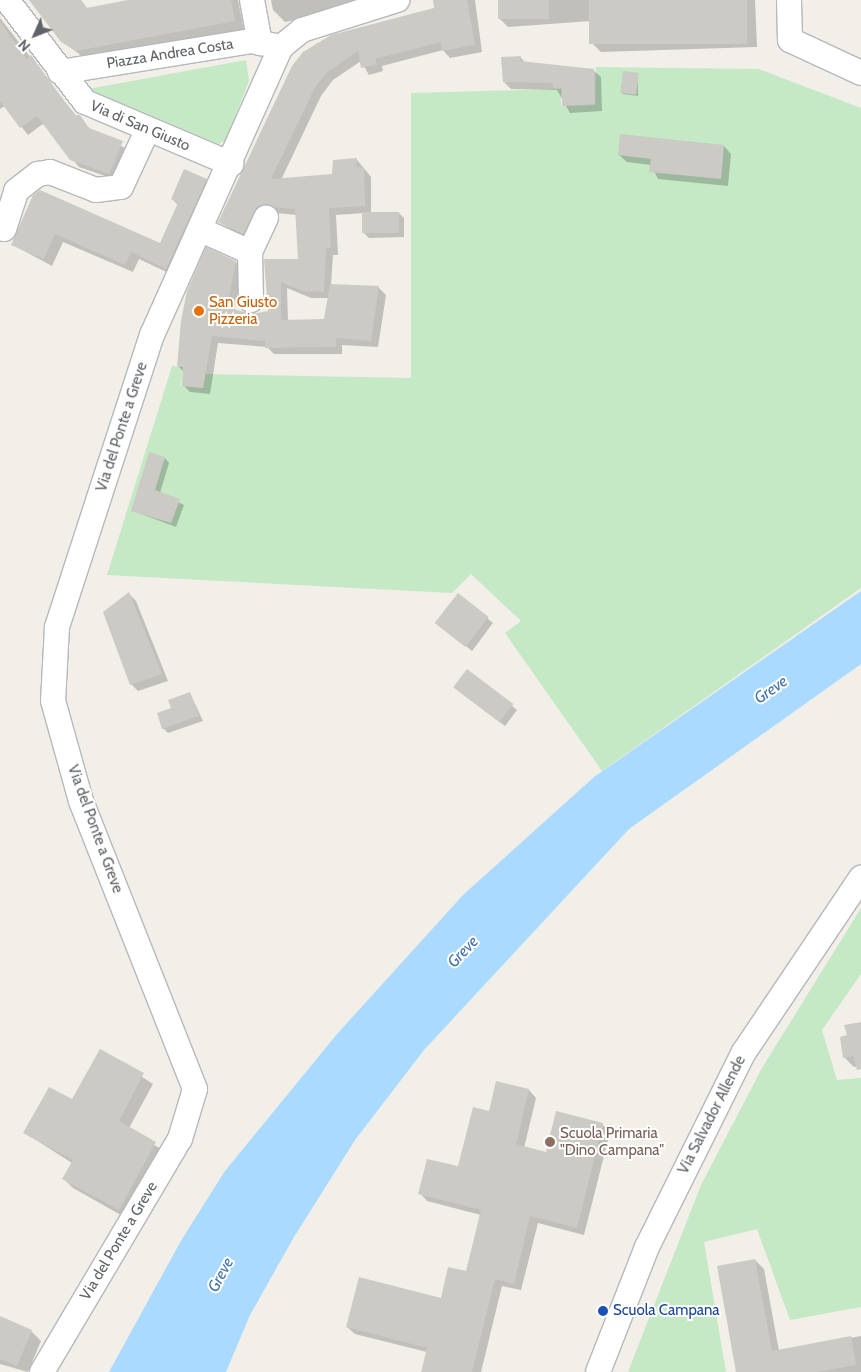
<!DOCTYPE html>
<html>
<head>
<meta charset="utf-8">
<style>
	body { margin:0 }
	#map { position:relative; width:861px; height:1372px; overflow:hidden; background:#f1efe8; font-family:Cabin,sans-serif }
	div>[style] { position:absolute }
	.green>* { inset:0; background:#c5e8c5 }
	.water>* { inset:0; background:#aadaff }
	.shadow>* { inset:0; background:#0003 }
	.building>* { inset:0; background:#cccac5; transform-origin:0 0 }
	.roads { filter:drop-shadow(1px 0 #b5b8bc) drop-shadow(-1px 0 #b5b8bc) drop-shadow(0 1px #b5b8bc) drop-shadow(0 -1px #b5b8bc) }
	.minor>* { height:24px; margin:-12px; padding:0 12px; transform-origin:12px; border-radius:12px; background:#fff }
	.dots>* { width:14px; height:14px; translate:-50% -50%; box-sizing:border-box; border:2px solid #fff; border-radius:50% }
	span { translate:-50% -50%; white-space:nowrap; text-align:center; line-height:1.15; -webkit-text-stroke:4px #fff; paint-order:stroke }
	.street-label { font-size:15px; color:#5f6368 }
	.food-label { font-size:15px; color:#c56008 }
	.left { translate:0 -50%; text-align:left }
	.education-label { font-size:15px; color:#785e54 }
	.transit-label { font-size:15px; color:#164399 }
	.water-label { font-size:16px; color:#4174aa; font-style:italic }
	.north { position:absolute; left:10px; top:10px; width:50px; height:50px; -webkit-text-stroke:4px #fff; paint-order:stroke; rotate:226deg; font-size:14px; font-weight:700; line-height:20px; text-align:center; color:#5f6368 }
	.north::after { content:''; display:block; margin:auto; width:18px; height:22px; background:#5f6368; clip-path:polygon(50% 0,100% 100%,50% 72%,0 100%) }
</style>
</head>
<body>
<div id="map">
	<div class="green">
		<div style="clip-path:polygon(246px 60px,249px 81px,226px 140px,219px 144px,88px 89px)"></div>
		<div style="clip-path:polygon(596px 67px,759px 69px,861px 108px,861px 588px,602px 771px,505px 633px,521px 621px,471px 574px,452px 593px,107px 575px,172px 366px,183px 367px,181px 386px,203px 388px,205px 374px,411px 378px,411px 93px,561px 89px,561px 106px,595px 105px)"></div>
		<div style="clip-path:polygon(861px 908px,861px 974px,822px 1030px,837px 1080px,861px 1078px,861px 1307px,790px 1320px,757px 1229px,704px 1242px,726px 1372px,628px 1372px,701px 1185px,762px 1068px)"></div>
	</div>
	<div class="water">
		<div style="clip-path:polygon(861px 591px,861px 664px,629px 829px,424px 1050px,355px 1140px,294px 1237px,250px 1315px,226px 1372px,109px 1372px,182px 1239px,225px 1171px,337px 1034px,463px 895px,594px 777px)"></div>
	</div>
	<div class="shadow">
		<div style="clip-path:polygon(30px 0,81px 0,89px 11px,134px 0,238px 0,244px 30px,87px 60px,62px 41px)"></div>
		<div style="clip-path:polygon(271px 0,388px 0,285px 22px,273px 10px)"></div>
		<div style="clip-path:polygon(evenodd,434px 0,475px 0,482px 52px,450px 58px,443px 50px,382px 66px,383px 71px,369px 75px,361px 61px,333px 80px,321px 96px,281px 180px,334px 175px,357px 160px,371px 177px,371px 213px,399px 213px,404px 218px,404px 237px,369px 238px,364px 233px,364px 213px,336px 215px,338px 255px,333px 255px,331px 285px,379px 288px,386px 295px,378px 347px,342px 345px,342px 354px,274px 354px,267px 347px,218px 343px,210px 394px,190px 392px,183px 385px,184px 372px,178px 366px,236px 262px,243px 269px,234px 311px,251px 315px,269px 312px,265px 260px,299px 260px,297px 215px,266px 212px,250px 240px,219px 222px,294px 66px,436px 9px,434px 0,287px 288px,311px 298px,329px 298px,325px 321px,288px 321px,287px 288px)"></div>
		<div style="clip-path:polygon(499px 0,755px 0,757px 47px,601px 52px,592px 43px,591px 21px,508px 27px,500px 19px)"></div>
		<div style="clip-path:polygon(0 18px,76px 116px,92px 131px,129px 150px,117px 180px,79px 167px,44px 123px,28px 135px,5px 106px,0 109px)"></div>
		<div style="clip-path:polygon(520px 57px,526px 63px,593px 70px,601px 77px,602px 111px,570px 113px,557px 90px,511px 89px,504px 82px)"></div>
		<div style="clip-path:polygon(638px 74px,638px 96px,623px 94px,621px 92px)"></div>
		<div style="clip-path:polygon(724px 146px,731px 154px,728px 186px,658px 179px,651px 165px,627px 162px,619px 155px)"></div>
		<div style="clip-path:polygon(206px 180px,214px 188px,175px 276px,139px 259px,133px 272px,63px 242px,52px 266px,13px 245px,34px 196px,160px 244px,178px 205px,172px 199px)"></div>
		<div style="clip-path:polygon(165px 458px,169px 463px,160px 493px,184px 505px,176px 527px,133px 511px)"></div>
		<div style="clip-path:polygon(129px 594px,136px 601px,168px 681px,138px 691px,131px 684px)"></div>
		<div style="clip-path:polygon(459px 595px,493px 623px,472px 651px,442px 627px)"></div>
		<div style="clip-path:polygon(468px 671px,517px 710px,505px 726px,460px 692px)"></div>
		<div style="clip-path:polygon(190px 693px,203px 721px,168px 733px,163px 728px,173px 709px)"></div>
		<div style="clip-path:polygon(861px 1016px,861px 1066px,854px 1067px,844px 1057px,848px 1036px,861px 1023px)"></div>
		<div style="clip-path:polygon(100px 1050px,153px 1084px,129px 1128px,165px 1152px,128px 1219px,73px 1188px,64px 1179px,72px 1163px,25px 1133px,73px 1101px)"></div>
		<div style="clip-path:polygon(529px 1090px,536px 1098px,524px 1148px,547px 1153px,602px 1124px,610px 1132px,584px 1235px,538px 1223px,521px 1290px,502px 1286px,481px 1372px,422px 1372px,427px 1352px,355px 1334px,347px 1327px,442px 1299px,466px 1273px,481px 1215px,427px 1201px,420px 1193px,459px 1168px,490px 1113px)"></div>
		<div style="clip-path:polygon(755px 1260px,764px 1269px,779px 1351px,861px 1336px,861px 1372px,737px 1372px)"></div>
		<div style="clip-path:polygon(0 1318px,31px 1331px,41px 1341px,28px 1372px,0 1364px)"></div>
	</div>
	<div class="building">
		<div style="clip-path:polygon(29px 0,80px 0,86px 8px,128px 0,231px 0,235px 21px,76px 51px,61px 42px)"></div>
		<div style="clip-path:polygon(433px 0,467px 0,475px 45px,442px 51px,441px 42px,375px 59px,377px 64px,361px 68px,358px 51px,326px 73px,314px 89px,271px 179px,332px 174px,333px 160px,357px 158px,356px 167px,364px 168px,365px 206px,329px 208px,331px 248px,326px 248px,324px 292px,303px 291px,281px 282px,281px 320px,324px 319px,330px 284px,379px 286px,371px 341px,336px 338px,336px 347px,265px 348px,265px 341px,212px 336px,203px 388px,182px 386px,183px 367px,177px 366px,181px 321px,187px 291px,206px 247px,236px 261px,227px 307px,251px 314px,268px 311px,264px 259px,298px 259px,295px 209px,258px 206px,243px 234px,218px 222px,292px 66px,303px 52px,331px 35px,434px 8px)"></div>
		<div style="left:498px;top:0;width:51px;height:19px"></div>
		<div style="left:589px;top:0;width:158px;height:44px"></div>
		<div style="clip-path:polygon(0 22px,27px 59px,31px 55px,74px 115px,80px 115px,89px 128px,123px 141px,109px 174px,70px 160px,37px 116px,20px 128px,0 101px)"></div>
		<div style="clip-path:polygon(521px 56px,520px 61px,594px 69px,595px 104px,562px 106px,562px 88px,553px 88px,553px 83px,503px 82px,501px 57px)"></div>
		<div style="left:623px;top:71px;width:16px;height:22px;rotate:7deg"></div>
		<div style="clip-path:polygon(620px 134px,724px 145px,721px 179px,649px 172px,651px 159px,618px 155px)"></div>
		<div style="clip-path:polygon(184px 169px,207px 179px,166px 269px,131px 252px,125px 265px,55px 234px,44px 259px,11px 245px,33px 195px,40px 190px,160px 243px,178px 203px,171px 199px)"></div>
		<div style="left:362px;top:212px;width:37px;height:21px"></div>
		<div style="clip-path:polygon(149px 452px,165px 457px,155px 490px,180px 499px,171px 523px,131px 511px)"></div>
		<div style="clip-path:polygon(129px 592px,162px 674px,130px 685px,103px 612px)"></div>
		<div style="left:458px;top:593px;width:39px;height:38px;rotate:38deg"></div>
		<div style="left:467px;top:669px;width:58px;height:23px;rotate:37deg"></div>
		<div style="clip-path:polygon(190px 692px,199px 716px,162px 729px,157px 713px,171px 708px,168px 700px)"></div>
		<div style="clip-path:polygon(861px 1022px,861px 1069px,857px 1070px,853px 1056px,843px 1058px,840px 1037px,847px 1035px,844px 1025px)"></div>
		<div style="clip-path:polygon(100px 1049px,144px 1073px,119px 1121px,156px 1142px,119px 1210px,62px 1179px,73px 1160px,23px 1133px,49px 1087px,72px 1099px)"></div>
		<div style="clip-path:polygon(496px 1081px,529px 1089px,516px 1144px,546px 1152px,556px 1111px,603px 1123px,577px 1228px,530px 1216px,514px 1284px,495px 1279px,472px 1372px,421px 1372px,427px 1348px,346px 1327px,359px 1277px,441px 1298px,448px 1267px,466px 1271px,481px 1210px,418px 1194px,427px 1159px,458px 1166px,473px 1107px,489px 1111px)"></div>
		<div style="clip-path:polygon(755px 1259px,772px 1351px,851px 1336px,856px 1365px,817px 1372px,736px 1372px,717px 1266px)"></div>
		<div style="clip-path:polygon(0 1316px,32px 1330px,17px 1366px,0 1359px)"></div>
	</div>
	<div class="roads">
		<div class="minor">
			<div style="left:7px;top:0;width:128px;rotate:52.6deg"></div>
			<div style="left:85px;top:102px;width:159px;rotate:23deg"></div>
			<div style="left:252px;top:0;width:44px;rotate:79.5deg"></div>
			<div style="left:789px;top:0;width:40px;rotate:88.6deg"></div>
			<div style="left:790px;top:40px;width:78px;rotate:24.9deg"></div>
			<div style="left:60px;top:72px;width:193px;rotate:-9.2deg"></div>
			<div style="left:251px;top:41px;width:31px;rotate:11deg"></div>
			<div style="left:4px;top:229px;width:40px;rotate:-72deg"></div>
			<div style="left:16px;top:191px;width:28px;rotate:-38deg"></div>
			<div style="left:38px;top:174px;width:12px;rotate:-9deg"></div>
			<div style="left:50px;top:172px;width:49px;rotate:21.4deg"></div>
			<div style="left:96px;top:190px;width:25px;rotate:-7deg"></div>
			<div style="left:121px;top:187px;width:62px;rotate:-65.1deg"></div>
			<div style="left:201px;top:230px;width:54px;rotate:24.2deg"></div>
			<div style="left:250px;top:252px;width:38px;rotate:-65deg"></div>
			<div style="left:250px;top:252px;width:48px;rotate:88.8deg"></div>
			<div style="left:42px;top:1372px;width:271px;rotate:-59.4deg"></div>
			<div style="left:180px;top:1139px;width:52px;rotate:-73.3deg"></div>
			<div style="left:195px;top:1089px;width:310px;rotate:-111.6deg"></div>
			<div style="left:81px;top:801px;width:104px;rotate:-105.6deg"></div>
			<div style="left:53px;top:701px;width:74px;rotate:-86.9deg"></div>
			<div style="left:57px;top:627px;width:307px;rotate:-72deg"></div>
			<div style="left:152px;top:335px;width:316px;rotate:-65.9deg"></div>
			<div style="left:281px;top:47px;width:27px;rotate:-39deg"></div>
			<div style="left:302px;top:30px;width:100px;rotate:-17.5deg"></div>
			<div style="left:598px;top:1372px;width:134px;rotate:-68.6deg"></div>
			<div style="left:647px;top:1247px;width:218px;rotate:-63.6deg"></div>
			<div style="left:744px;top:1052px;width:210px;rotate:-56.1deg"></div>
		</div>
	</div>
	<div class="dots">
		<div style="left:199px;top:311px;background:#e8710a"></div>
		<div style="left:550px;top:1142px;background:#8d6e63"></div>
		<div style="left:603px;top:1311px;background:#1a4fb4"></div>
	</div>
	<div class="street-label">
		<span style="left:170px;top:54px;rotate:-9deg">Piazza Andrea Costa</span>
		<span style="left:140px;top:126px;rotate:23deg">Via di San Giusto</span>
		<span style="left:122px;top:427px;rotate:-72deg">Via del Ponte a Greve</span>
		<span style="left:95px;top:829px;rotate:70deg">Via del Ponte a Greve</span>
		<span style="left:712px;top:1115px;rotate:-63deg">Via Salvador Allende</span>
		<span style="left:119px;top:1241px;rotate:-59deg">Via del Ponte a Greve</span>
	</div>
	<div class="food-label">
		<span class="left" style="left:209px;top:311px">San Giusto<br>Pizzeria</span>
	</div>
	<div class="education-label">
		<span class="left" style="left:560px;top:1142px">Scuola Primaria<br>"Dino Campana"</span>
	</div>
	<div class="transit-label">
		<span class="left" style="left:613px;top:1311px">Scuola Campana</span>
	</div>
	<div class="water-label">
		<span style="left:771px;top:690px;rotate:-35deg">Greve</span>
		<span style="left:463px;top:952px;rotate:-47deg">Greve</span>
		<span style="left:221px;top:1275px;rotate:-62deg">Greve</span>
	</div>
	<div class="north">N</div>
</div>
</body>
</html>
